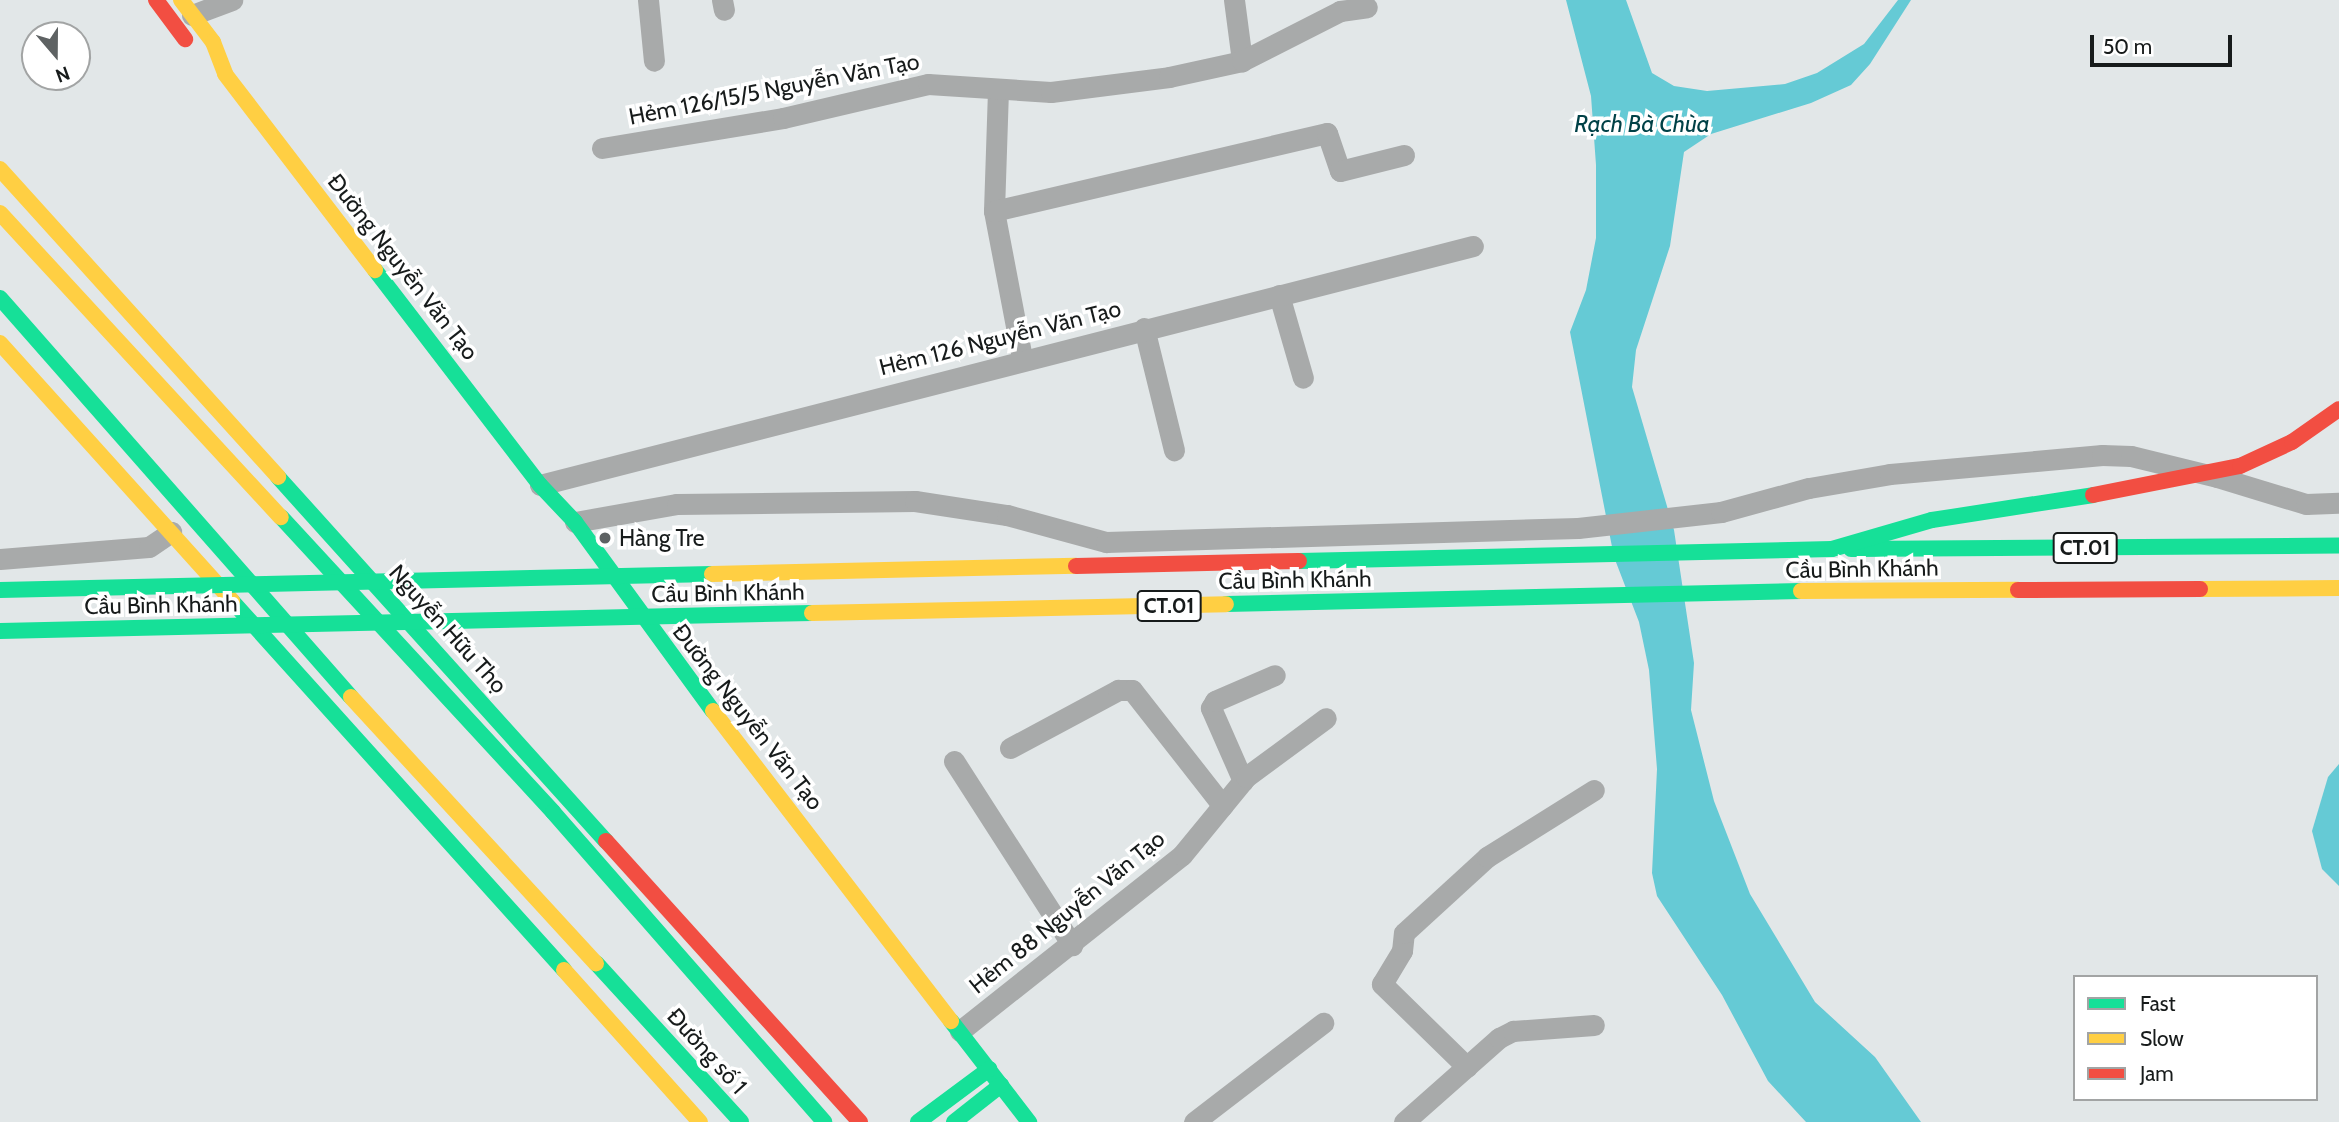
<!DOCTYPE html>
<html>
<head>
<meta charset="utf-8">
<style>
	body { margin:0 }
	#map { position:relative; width:2339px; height:1122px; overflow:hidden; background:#e2e7e8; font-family:Cabin,sans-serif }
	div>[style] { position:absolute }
	.water>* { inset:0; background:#65cad5 }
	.street>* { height:21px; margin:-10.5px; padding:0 10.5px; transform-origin:10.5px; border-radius:10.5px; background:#a8aaaa }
	.fast>* { height:16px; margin:-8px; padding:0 8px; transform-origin:8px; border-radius:8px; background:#16e098 }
	.slow>* { height:16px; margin:-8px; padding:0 8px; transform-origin:8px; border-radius:8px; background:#ffcf43 }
	.jam>* { height:16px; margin:-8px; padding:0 8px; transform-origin:8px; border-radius:8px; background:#f24e42 }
	.fast-bridge>* { height:16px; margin:-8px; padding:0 8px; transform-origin:8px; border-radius:8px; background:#16e098 }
	.slow-bridge>* { height:16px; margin:-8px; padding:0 8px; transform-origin:8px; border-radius:8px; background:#ffcf43 }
	.jam-bridge>* { height:16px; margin:-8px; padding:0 8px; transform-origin:8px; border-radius:8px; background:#f24e42 }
	.dots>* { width:19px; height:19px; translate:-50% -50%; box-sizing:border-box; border:4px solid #fff; border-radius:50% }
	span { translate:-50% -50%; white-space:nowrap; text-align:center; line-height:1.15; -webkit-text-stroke:7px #fff; paint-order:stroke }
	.shield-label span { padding:2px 5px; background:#fff; border:2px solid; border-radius:5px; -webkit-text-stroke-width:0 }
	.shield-label { font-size:21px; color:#171b1b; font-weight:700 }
	.street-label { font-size:23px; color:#171b1b }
	.poi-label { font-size:23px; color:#171b1b }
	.left { translate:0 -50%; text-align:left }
	.water-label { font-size:24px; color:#004147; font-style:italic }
	.legend { position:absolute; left:2073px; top:975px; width:245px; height:126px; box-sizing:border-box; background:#fff; border:2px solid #a2a4a4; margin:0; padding:9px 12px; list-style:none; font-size:21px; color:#171b1b }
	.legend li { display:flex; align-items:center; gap:14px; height:35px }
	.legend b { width:35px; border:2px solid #a2a4a4 }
	.north { position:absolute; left:21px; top:21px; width:70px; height:70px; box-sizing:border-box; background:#fff; border:2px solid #a2a4a4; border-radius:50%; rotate:160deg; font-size:19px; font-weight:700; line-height:28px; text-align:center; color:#171b1b }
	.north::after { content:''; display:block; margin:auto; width:24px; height:32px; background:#5e6263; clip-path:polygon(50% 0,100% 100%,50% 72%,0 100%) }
	.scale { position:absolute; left:2090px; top:35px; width:142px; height:32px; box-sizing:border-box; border:4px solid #171b1b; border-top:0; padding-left:9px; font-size:21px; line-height:24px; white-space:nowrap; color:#171b1b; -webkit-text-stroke:5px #fff; paint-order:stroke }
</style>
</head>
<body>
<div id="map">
	<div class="water">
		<div style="clip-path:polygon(1566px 0,1626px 0,1652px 73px,1674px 86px,1707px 91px,1785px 84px,1817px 73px,1864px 44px,1898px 0,1911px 0,1870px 64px,1851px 85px,1811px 103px,1711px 134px,1684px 152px,1670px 246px,1636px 350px,1632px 387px,1674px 530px,1694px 663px,1691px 710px,1714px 801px,1750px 894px,1815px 1002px,1875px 1057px,1921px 1122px,1806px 1122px,1768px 1081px,1722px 995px,1657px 896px,1652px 873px,1657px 769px,1649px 670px,1639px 622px,1614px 557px,1570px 332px,1586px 290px,1596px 238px,1596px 165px,1591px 96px)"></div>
		<div style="clip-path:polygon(2339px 764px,2339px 886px,2322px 869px,2312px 831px,2328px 777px)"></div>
	</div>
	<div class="street">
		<div style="left:648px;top:0;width:61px;rotate:84.4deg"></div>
		<div style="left:722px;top:0;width:10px;rotate:79deg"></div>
		<div style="left:1234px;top:0;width:62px;rotate:82.5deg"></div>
		<div style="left:192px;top:15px;width:43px;rotate:-20.6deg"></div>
		<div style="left:998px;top:90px;width:121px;rotate:91.9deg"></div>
		<div style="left:994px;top:211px;width:150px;rotate:79.2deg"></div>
		<div style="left:602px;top:148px;width:183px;rotate:-9.4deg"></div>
		<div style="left:783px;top:118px;width:149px;rotate:-13.2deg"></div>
		<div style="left:928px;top:84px;width:123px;rotate:3.7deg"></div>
		<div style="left:1051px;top:92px;width:119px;rotate:-7.2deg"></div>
		<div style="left:1169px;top:77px;width:75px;rotate:-12.4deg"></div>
		<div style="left:1242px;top:61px;width:110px;rotate:-27deg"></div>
		<div style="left:1340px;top:11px;width:27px;rotate:-8deg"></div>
		<div style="left:994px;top:211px;width:342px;rotate:-13.2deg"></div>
		<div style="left:1327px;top:133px;width:40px;rotate:71.1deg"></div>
		<div style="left:1340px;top:171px;width:66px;rotate:-14deg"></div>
		<div style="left:1279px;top:295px;width:86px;rotate:73.9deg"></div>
		<div style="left:1144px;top:328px;width:126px;rotate:76.2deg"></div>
		<div style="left:540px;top:485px;width:963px;rotate:-14.37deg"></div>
		<div style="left:575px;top:522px;width:104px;rotate:-10deg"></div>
		<div style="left:677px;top:504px;width:238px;rotate:-0.7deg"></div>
		<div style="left:915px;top:501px;width:93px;rotate:8.7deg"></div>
		<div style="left:1007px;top:515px;width:103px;rotate:15.3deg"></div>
		<div style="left:1106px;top:542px;width:472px;rotate:-1.7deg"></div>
		<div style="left:1578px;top:528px;width:144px;rotate:-6.4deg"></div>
		<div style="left:1721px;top:512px;width:91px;rotate:-15.3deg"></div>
		<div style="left:1809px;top:488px;width:82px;rotate:-9.8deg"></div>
		<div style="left:1890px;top:474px;width:213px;rotate:-5.1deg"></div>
		<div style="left:2102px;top:455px;width:29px;rotate:2deg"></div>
		<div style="left:2131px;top:456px;width:89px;rotate:13.7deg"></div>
		<div style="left:2217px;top:477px;width:93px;rotate:16.9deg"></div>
		<div style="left:2306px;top:504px;width:33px;rotate:-2deg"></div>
		<div style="left:0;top:559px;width:149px;rotate:-4.6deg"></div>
		<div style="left:149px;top:547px;width:27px;rotate:-34deg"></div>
		<div style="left:1010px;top:748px;width:123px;rotate:-28.2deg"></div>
		<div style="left:1118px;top:690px;width:14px"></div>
		<div style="left:1132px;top:690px;width:147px;rotate:51.9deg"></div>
		<div style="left:954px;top:761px;width:219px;rotate:57.3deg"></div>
		<div style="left:1243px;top:781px;width:80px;rotate:-113.7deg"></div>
		<div style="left:1211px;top:708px;width:8px;rotate:-60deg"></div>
		<div style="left:1215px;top:701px;width:65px;rotate:-23.4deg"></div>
		<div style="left:960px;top:1031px;width:283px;rotate:-38.4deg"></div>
		<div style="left:1182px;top:855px;width:101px;rotate:-50.6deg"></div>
		<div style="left:1246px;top:777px;width:99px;rotate:-36.4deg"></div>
		<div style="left:1467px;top:1067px;width:119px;rotate:-135.7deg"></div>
		<div style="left:1382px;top:984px;width:39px;rotate:-59deg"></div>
		<div style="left:1402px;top:951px;width:18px;rotate:-84deg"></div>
		<div style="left:1404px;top:933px;width:113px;rotate:-42.5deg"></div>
		<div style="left:1487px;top:857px;width:126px;rotate:-32.1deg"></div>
		<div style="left:1194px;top:1122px;width:163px;rotate:-37.5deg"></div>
		<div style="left:1404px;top:1122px;width:127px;rotate:-41.5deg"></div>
		<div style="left:1499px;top:1038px;width:16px;rotate:-27deg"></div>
		<div style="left:1513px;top:1031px;width:81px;rotate:-4.2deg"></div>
	</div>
	<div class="fast">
		<div style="left:375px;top:270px;width:271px;rotate:52.5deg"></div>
		<div style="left:540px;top:485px;width:51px;rotate:46.6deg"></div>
		<div style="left:575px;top:522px;width:234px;rotate:53.9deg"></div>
		<div style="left:0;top:298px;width:531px;rotate:48.66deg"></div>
		<div style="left:278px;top:477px;width:490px;rotate:48deg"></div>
		<div style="left:281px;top:517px;width:401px;rotate:47.3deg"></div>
		<div style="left:553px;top:812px;width:412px;rotate:48.8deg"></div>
		<div style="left:1851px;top:549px;width:488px;rotate:-0.4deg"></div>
		<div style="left:232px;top:601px;width:496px;rotate:48deg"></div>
		<div style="left:596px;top:963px;width:215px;rotate:47.6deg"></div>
		<div style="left:951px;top:1021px;width:128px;rotate:52.3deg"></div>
		<div style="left:918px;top:1122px;width:89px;rotate:-36.7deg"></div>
		<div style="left:954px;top:1122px;width:60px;rotate:-38.2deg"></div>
	</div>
	<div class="slow">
		<div style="left:181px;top:0;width:53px;rotate:52.7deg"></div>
		<div style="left:213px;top:42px;width:34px;rotate:69deg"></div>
		<div style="left:225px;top:74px;width:247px;rotate:52.6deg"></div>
		<div style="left:0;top:169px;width:415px;rotate:47.9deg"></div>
		<div style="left:0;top:213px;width:414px;rotate:47.3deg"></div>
		<div style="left:0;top:343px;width:347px;rotate:48deg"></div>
		<div style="left:351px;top:697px;width:362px;rotate:47.4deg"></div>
		<div style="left:713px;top:711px;width:391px;rotate:52.5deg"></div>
		<div style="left:564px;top:970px;width:204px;rotate:48.2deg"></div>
	</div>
	<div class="jam">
		<div style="left:156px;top:0;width:49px;rotate:53.4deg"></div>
		<div style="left:606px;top:841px;width:379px;rotate:47.9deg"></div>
	</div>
	<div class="fast-bridge">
		<div style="left:1299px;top:561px;width:533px;rotate:-1.29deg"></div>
		<div style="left:1832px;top:549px;width:104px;rotate:-16.2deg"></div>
		<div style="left:1932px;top:520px;width:163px;rotate:-8.8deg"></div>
		<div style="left:0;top:590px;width:712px;rotate:-1.29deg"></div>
		<div style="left:1226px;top:604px;width:575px;rotate:-1.3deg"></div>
		<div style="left:0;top:631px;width:812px;rotate:-1.27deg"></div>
	</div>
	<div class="slow-bridge">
		<div style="left:712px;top:574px;width:364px;rotate:-1.3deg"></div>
		<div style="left:2200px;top:589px;width:139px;rotate:-0.4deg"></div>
		<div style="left:1801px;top:591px;width:217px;rotate:-0.3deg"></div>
		<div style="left:812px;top:613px;width:414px;rotate:-1.2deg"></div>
	</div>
	<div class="jam-bridge">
		<div style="left:2093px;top:495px;width:150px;rotate:-11.2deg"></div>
		<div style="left:2240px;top:466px;width:57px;rotate:-24.8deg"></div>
		<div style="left:2292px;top:442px;width:57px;rotate:-35.1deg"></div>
		<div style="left:1076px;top:566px;width:223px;rotate:-1.3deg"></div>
		<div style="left:2018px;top:590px;width:182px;rotate:-0.3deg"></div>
	</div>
	<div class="dots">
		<div style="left:605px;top:538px;background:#5e6263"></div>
	</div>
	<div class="shield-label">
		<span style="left:2085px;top:548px">CT.01</span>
		<span style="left:1169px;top:606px">CT.01</span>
	</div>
	<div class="street-label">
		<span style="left:774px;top:89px;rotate:-11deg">Hẻm 126/15/5 Nguyễn Văn Tạo</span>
		<span style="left:403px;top:267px;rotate:52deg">Đường Nguyễn Văn Tạo</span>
		<span style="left:1000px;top:338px;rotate:-14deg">Hẻm 126 Nguyễn Văn Tạo</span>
		<span style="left:1862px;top:569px;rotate:-1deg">Cầu Bình Khánh</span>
		<span style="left:1295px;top:580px;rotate:-1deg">Cầu Bình Khánh</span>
		<span style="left:728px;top:593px;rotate:-1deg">Cầu Bình Khánh</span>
		<span style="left:161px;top:605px;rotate:-1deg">Cầu Bình Khánh</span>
		<span style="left:448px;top:629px;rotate:48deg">Nguyễn Hữu Thọ</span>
		<span style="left:748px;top:717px;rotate:52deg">Đường Nguyễn Văn Tạo</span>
		<span style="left:1067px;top:912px;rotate:-39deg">Hẻm 88 Nguyễn Văn Tạo</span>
		<span style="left:707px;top:1051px;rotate:48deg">Đường số 1</span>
	</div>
	<div class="poi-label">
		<span class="left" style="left:619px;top:538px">Hàng Tre</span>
	</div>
	<div class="water-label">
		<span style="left:1642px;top:124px">Rạch Bà Chùa</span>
	</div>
	<ul class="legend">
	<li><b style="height:9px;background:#16e098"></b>Fast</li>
	<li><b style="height:9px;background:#ffcf43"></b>Slow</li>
	<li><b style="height:9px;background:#f24e42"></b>Jam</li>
	</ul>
	<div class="north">N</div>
	<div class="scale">50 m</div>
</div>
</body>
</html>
